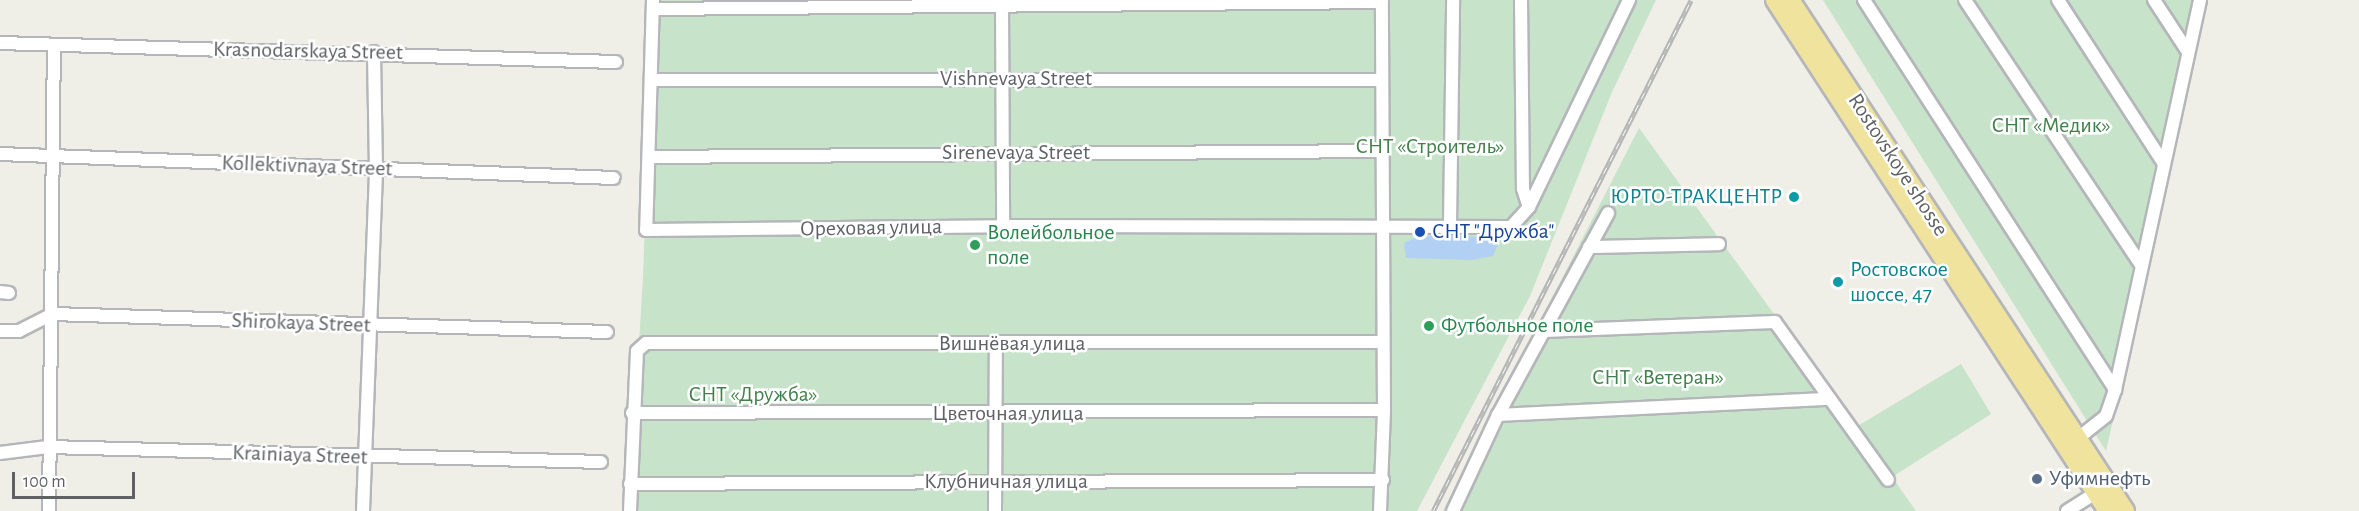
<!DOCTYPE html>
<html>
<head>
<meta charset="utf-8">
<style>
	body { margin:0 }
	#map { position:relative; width:2359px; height:511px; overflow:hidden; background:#efeee7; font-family:"Alegreya Sans",sans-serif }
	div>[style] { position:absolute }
	.green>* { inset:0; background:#c7e3ca }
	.water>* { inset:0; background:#b2d0f4 }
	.roads { filter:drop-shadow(2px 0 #b4b6ba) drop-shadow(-2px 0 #b4b6ba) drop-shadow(0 2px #b4b6ba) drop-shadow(0 -2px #b4b6ba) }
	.minor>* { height:12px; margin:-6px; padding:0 6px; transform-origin:6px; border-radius:6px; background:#fff }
	.highway>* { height:18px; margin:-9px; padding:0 9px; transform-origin:9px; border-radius:9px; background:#efe39d }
	.rail>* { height:4.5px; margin-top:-2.25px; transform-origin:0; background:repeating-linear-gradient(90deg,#fff 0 7px,#b4b5b5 0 14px); box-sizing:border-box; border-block:2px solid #b4b5b5 }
	.dots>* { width:16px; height:16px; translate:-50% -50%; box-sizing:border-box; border:3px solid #fff; border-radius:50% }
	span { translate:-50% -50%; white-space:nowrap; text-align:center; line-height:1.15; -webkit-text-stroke:5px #fff; paint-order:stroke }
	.street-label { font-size:22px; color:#5f6165 }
	.park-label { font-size:22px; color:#42814b }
	.culture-label { font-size:22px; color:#0d838f }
	.right { translate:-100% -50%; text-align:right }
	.left { translate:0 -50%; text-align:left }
	.leisure-label { font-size:22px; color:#27864d }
	.transit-label { font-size:22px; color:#164399 }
	.service-label { font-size:22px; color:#4e5e75 }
	.scale { position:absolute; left:12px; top:472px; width:123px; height:27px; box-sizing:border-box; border:3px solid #5f6165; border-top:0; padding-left:8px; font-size:18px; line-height:21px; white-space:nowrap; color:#5f6165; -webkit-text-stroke:4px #fff; paint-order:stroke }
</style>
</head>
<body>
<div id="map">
	<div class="green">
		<div style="clip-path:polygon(653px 0,1656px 0,1612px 92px,1530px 296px,1417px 511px,629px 511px,643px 277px)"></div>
		<div style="clip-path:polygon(1823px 0,2208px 0,2106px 451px)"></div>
		<div style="clip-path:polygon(1639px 128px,1856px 427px,1961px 364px,1991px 414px,1892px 477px,1916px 511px,1443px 511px)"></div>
	</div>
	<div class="water">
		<div style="clip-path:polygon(1441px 235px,1477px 237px,1499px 242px,1493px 256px,1472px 260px,1406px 258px,1404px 243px,1418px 237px)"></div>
	</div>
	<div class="roads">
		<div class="minor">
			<div style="left:653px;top:0;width:230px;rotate:91.7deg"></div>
			<div style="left:646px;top:230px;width:357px;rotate:-0.6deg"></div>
			<div style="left:1003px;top:226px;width:508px;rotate:0.11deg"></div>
			<div style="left:1511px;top:227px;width:27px;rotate:-48deg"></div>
			<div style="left:1529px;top:207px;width:230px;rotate:-64.2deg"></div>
			<div style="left:1521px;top:0;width:189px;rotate:89.4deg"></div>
			<div style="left:1523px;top:189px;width:19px;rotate:72deg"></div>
			<div style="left:1864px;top:0;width:464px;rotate:57.2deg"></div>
			<div style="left:1965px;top:0;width:318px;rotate:56.4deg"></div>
			<div style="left:2058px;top:0;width:195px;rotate:57.1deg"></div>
			<div style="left:2154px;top:0;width:62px;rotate:56.8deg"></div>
			<div style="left:1002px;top:5px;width:221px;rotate:89.7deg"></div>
			<div style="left:653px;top:9px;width:729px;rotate:-0.55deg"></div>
			<div style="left:0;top:43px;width:616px;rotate:1.77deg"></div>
			<div style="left:651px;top:80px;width:731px"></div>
			<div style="left:0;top:154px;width:614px;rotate:2.24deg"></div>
			<div style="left:649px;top:157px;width:733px;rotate:-0.47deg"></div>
			<div style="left:1450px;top:225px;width:225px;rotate:-89.2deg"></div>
			<div style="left:1589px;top:247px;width:130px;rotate:-1.3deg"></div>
			<div style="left:0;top:292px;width:9px;rotate:6deg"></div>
			<div style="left:0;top:331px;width:19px"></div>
			<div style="left:19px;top:331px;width:38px;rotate:-27deg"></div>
			<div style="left:53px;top:314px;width:554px;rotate:1.86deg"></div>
			<div style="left:1543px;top:331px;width:232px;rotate:-2.2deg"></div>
			<div style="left:1775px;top:322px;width:194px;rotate:54.4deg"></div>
			<div style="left:632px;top:413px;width:752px;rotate:-0.23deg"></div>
			<div style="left:1498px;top:415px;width:331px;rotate:-2.8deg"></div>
			<div style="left:2072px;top:443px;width:43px;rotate:-38.5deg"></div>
			<div style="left:2106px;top:416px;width:28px;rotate:-71deg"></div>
			<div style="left:2115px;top:390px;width:399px;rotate:-77.7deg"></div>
			<div style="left:0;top:453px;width:48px;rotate:-7.1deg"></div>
			<div style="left:48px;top:447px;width:553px;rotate:1.55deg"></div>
			<div style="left:630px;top:484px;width:753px;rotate:-0.3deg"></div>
			<div style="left:49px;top:511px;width:466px;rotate:-89.4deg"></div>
			<div style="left:363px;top:511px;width:342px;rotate:-87.8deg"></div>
			<div style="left:376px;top:169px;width:117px;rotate:-91deg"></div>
			<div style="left:630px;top:511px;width:160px;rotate:-87.5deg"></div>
			<div style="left:637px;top:351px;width:12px;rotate:-42deg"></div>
			<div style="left:646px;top:343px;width:737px;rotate:-0.08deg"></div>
			<div style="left:995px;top:511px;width:167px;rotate:-89.7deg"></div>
			<div style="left:1380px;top:511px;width:101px;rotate:-87.7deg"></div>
			<div style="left:1384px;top:410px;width:410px;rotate:-90.3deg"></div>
			<div style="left:1453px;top:511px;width:106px;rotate:-64.9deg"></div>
			<div style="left:1498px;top:415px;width:230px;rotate:-61.4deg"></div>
			<div style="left:2067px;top:511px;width:41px;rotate:-32.2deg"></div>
		</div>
		<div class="highway">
			<div style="left:1775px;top:0;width:610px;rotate:56.91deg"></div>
			<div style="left:1790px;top:0;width:611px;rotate:56.75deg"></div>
		</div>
	</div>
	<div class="rail">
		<div style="left:1433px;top:511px;width:572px;rotate:-63.21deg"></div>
	</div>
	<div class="dots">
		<div style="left:1794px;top:197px;background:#0f9aa8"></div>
		<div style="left:1420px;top:232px;background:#1a4fb4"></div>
		<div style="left:975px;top:245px;background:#2e9e5b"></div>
		<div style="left:1838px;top:282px;background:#0f9aa8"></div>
		<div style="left:1429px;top:326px;background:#2e9e5b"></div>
		<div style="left:2037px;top:479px;background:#5c6f8a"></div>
	</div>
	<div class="street-label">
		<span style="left:308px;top:51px;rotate:1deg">Krasnodarskaya Street</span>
		<span style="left:1016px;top:79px">Vishnevaya Street</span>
		<span style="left:1016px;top:153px">Sirenevaya Street</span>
		<span style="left:1898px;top:165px;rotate:57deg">Rostovskoye shosse</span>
		<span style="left:307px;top:166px;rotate:2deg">Kollektivnaya Street</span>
		<span style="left:871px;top:228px;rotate:-1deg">Ореховая улица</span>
		<span style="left:301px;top:323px;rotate:2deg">Shirokaya Street</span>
		<span style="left:1012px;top:344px">Вишнёвая улица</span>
		<span style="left:1008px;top:414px">Цветочная улица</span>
		<span style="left:300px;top:455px;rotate:2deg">Krainiaya Street</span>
		<span style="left:1006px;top:482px">Клубничная улица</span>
	</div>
	<div class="park-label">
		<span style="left:2051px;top:126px">СНТ «Медик»</span>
		<span style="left:1430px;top:147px">СНТ «Строитель»</span>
		<span style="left:1658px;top:378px">СНТ «Ветеран»</span>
		<span style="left:753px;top:395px">СНТ «Дружба»</span>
	</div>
	<div class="culture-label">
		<span class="right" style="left:1782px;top:197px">ЮРТО-ТРАКЦЕНТР</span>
		<span class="left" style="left:1850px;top:282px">Ростовское<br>шоссе, 47</span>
	</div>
	<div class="leisure-label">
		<span class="left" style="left:987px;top:245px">Волейбольное<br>поле</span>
		<span class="left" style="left:1441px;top:326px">Футбольное поле</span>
	</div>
	<div class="transit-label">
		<span class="left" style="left:1432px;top:232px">СНТ "Дружба"</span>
	</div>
	<div class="service-label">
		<span class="left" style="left:2049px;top:479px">Уфимнефть</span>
	</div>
	<div class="scale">100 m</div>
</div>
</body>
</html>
